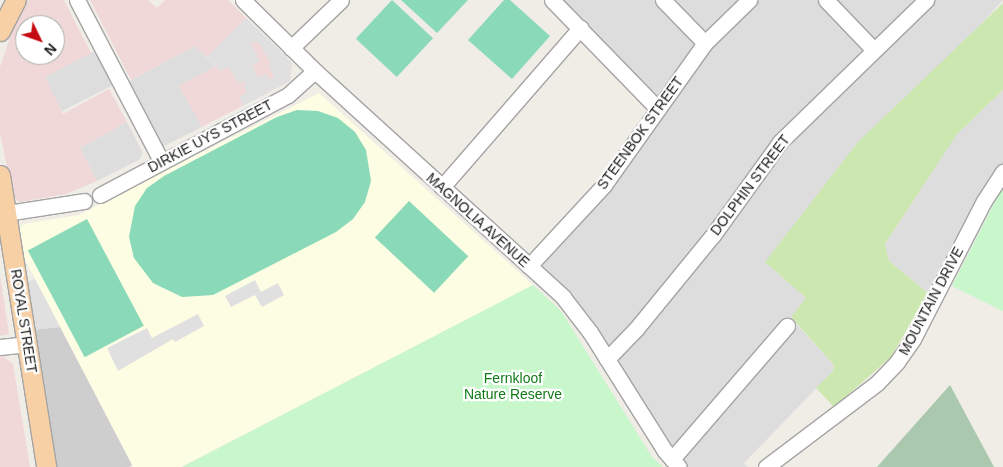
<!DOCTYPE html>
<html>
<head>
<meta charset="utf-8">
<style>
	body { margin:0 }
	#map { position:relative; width:1003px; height:467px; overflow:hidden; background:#f0ede7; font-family:Arial,sans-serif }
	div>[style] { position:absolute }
	.residential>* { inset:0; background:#dedddd; transform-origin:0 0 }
	.commercial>* { inset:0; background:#f0d8d8 }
	.education>* { inset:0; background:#fdfde3 }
	.religious>* { inset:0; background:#cecece }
	.grass>* { inset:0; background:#cde7b0 }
	.cemetery>* { inset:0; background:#a9c8ad }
	.park>* { inset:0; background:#c7f7ca }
	.pitch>* { inset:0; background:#8adab9; transform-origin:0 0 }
	.parking>* { inset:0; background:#e0e0e0 }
	.roads { filter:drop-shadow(1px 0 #a4a4a4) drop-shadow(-1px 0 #a4a4a4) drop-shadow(0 1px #a4a4a4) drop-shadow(0 -1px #a4a4a4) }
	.minor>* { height:15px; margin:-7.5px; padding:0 7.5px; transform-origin:7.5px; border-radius:7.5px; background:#fff }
	.major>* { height:19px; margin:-9.5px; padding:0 9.5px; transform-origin:9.5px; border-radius:9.5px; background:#f7d1a5 }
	span { translate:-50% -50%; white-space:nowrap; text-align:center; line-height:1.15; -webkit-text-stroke:4.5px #fff; paint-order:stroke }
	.street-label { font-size:14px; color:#202020 }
	.park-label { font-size:14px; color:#127a17 }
	.north { position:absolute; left:15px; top:15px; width:50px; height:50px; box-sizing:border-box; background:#fff; border:1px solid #a6a6a6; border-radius:50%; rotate:132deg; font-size:14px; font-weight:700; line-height:20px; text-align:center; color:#202020 }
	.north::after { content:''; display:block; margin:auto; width:18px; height:22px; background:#c50b11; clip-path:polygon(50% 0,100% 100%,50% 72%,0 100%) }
</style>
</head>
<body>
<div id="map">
	<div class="residential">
		<div style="clip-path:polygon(553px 0,1003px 0,765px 262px,806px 298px,791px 318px,834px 365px,833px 371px,744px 463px,748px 467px,680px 467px,607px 358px,529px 265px,658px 108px)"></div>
		<div style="clip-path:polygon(195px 46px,216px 67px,180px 86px,202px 127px,156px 150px,122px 85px)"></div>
		<div style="left:102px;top:47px;width:39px;height:65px;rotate:63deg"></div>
		<div style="clip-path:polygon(1003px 90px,1003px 171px,934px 298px,889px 261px,885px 244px,957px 134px)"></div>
		<div style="clip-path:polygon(127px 122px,143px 153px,139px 160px,97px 181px,80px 148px)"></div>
	</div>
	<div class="commercial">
		<div style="clip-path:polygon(evenodd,29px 0,64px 0,91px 53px,45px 77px,63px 114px,109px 89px,127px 122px,80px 148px,97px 181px,66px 194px,20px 202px,13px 197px,0 133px,0 67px,16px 20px,29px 0,25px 25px,55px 25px,55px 55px,25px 55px,25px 25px)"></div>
		<div style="clip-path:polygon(90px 0,148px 0,157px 8px,165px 0,228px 0,292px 63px,290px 81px,202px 127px,179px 86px,216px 66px,195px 46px,131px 80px)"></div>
		<div style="clip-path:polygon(0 275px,9px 334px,0 336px)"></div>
		<div style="clip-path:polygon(0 354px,13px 364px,30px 467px,0 467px)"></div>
	</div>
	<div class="education">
		<div style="clip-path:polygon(319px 93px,533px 285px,181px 467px,133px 467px,20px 250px,17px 231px,23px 224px,79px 215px)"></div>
	</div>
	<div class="religious">
		<div style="clip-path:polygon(60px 327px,132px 465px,129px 467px,57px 467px,32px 330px)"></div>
	</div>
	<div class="grass">
		<div style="clip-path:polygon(1003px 3px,1003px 90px,957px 134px,885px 244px,889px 261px,928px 293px,891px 357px,834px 407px,816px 388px,833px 371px,834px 365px,791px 317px,806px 298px,765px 262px,858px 142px)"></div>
	</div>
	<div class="cemetery">
		<div style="clip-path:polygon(950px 385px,994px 467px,877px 467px)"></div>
	</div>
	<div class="park">
		<div style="clip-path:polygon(1003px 186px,1003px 311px,952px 286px)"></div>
		<div style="clip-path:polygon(533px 285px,561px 311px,652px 457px,663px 467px,182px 467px)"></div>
	</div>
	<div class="pitch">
		<div style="left:392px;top:0;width:56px;height:53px;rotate:43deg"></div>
		<div style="clip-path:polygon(401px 0,468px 0,437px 33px)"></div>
		<div style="clip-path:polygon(504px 0,510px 0,550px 36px,512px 79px,468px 40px)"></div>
		<div style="clip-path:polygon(297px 110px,318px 111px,338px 118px,355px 132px,366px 150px,371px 181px,365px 202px,353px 219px,336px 232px,213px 295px,182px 297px,153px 283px,134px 258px,129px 237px,135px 206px,147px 188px,164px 176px,277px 117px)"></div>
		<div style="left:409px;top:201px;width:81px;height:50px;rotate:43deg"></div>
		<div style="left:87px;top:219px;width:121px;height:67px;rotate:62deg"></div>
	</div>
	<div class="parking">
		<div style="clip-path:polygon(evenodd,246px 18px,292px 63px,290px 81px,243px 106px,239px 97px,246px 93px,244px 81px,238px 84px,229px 67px,220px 71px,207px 57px,246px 18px,258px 41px,271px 64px,269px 66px,274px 77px,269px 79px,266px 74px,258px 77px,252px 66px,260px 61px,251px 44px,258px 41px)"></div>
		<div style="clip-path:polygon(35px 279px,60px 327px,32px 330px,24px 283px)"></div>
		<div style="clip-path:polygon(255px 280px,261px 292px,278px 283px,284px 295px,262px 307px,255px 295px,231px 307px,225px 296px)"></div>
		<div style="clip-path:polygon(198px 314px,204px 326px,175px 342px,173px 339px,118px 371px,107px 348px,147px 328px,152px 338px)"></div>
	</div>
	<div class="roads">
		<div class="minor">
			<div style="left:77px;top:0;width:182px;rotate:62.4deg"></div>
			<div style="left:243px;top:0;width:101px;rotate:44.6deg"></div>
			<div style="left:315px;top:71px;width:336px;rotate:42.3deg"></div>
			<div style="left:563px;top:297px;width:44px;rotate:52.4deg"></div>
			<div style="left:590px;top:332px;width:141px;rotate:57.8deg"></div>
			<div style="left:665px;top:451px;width:21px;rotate:49deg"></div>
			<div style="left:552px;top:0;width:152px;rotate:45.8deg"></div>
			<div style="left:663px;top:0;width:60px;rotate:45.7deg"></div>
			<div style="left:826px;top:0;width:69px;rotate:46.2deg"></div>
			<div style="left:291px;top:48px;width:69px;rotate:-43.8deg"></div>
			<div style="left:442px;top:187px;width:211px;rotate:-49deg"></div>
			<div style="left:100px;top:195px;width:213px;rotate:-28deg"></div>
			<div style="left:288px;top:95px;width:36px;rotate:-42deg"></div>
			<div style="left:0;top:214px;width:85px;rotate:-8.8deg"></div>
			<div style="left:529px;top:266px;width:110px;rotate:-47.2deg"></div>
			<div style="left:604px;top:185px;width:174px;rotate:-54.6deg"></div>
			<div style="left:705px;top:43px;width:62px;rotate:-44.3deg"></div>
			<div style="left:0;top:347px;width:28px;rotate:-6deg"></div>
			<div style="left:607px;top:359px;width:42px;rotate:-46deg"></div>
			<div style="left:636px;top:329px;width:122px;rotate:-50.7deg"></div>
			<div style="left:713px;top:235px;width:115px;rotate:-54.2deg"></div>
			<div style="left:780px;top:142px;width:204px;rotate:-44.2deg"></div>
			<div style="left:672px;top:459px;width:176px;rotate:-49.2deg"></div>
			<div style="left:766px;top:467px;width:139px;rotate:-37.1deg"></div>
			<div style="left:877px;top:383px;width:29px;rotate:-46deg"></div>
			<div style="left:897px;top:362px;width:28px;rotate:-55deg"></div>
			<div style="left:913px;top:339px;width:155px;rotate:-62.8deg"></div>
			<div style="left:984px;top:201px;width:35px;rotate:-57deg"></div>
		</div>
		<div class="major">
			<div style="left:0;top:31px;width:35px;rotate:-63deg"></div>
			<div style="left:0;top:175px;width:296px;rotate:81deg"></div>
		</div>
	</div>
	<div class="street-label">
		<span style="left:640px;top:133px;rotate:-54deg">STEENBOK STREET</span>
		<span style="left:210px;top:136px;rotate:-28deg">DIRKIE UYS STREET</span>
		<span style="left:750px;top:185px;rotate:-53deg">DOLPHIN STREET</span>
		<span style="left:478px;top:220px;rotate:42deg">MAGNOLIA AVENUE</span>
		<span style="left:931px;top:301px;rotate:-62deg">MOUNTAIN DRIVE</span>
		<span style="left:24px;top:321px;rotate:81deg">ROYAL STREET</span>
	</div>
	<div class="park-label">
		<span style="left:513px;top:386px">Fernkloof<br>Nature Reserve</span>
	</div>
	<div class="north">N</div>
</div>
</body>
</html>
